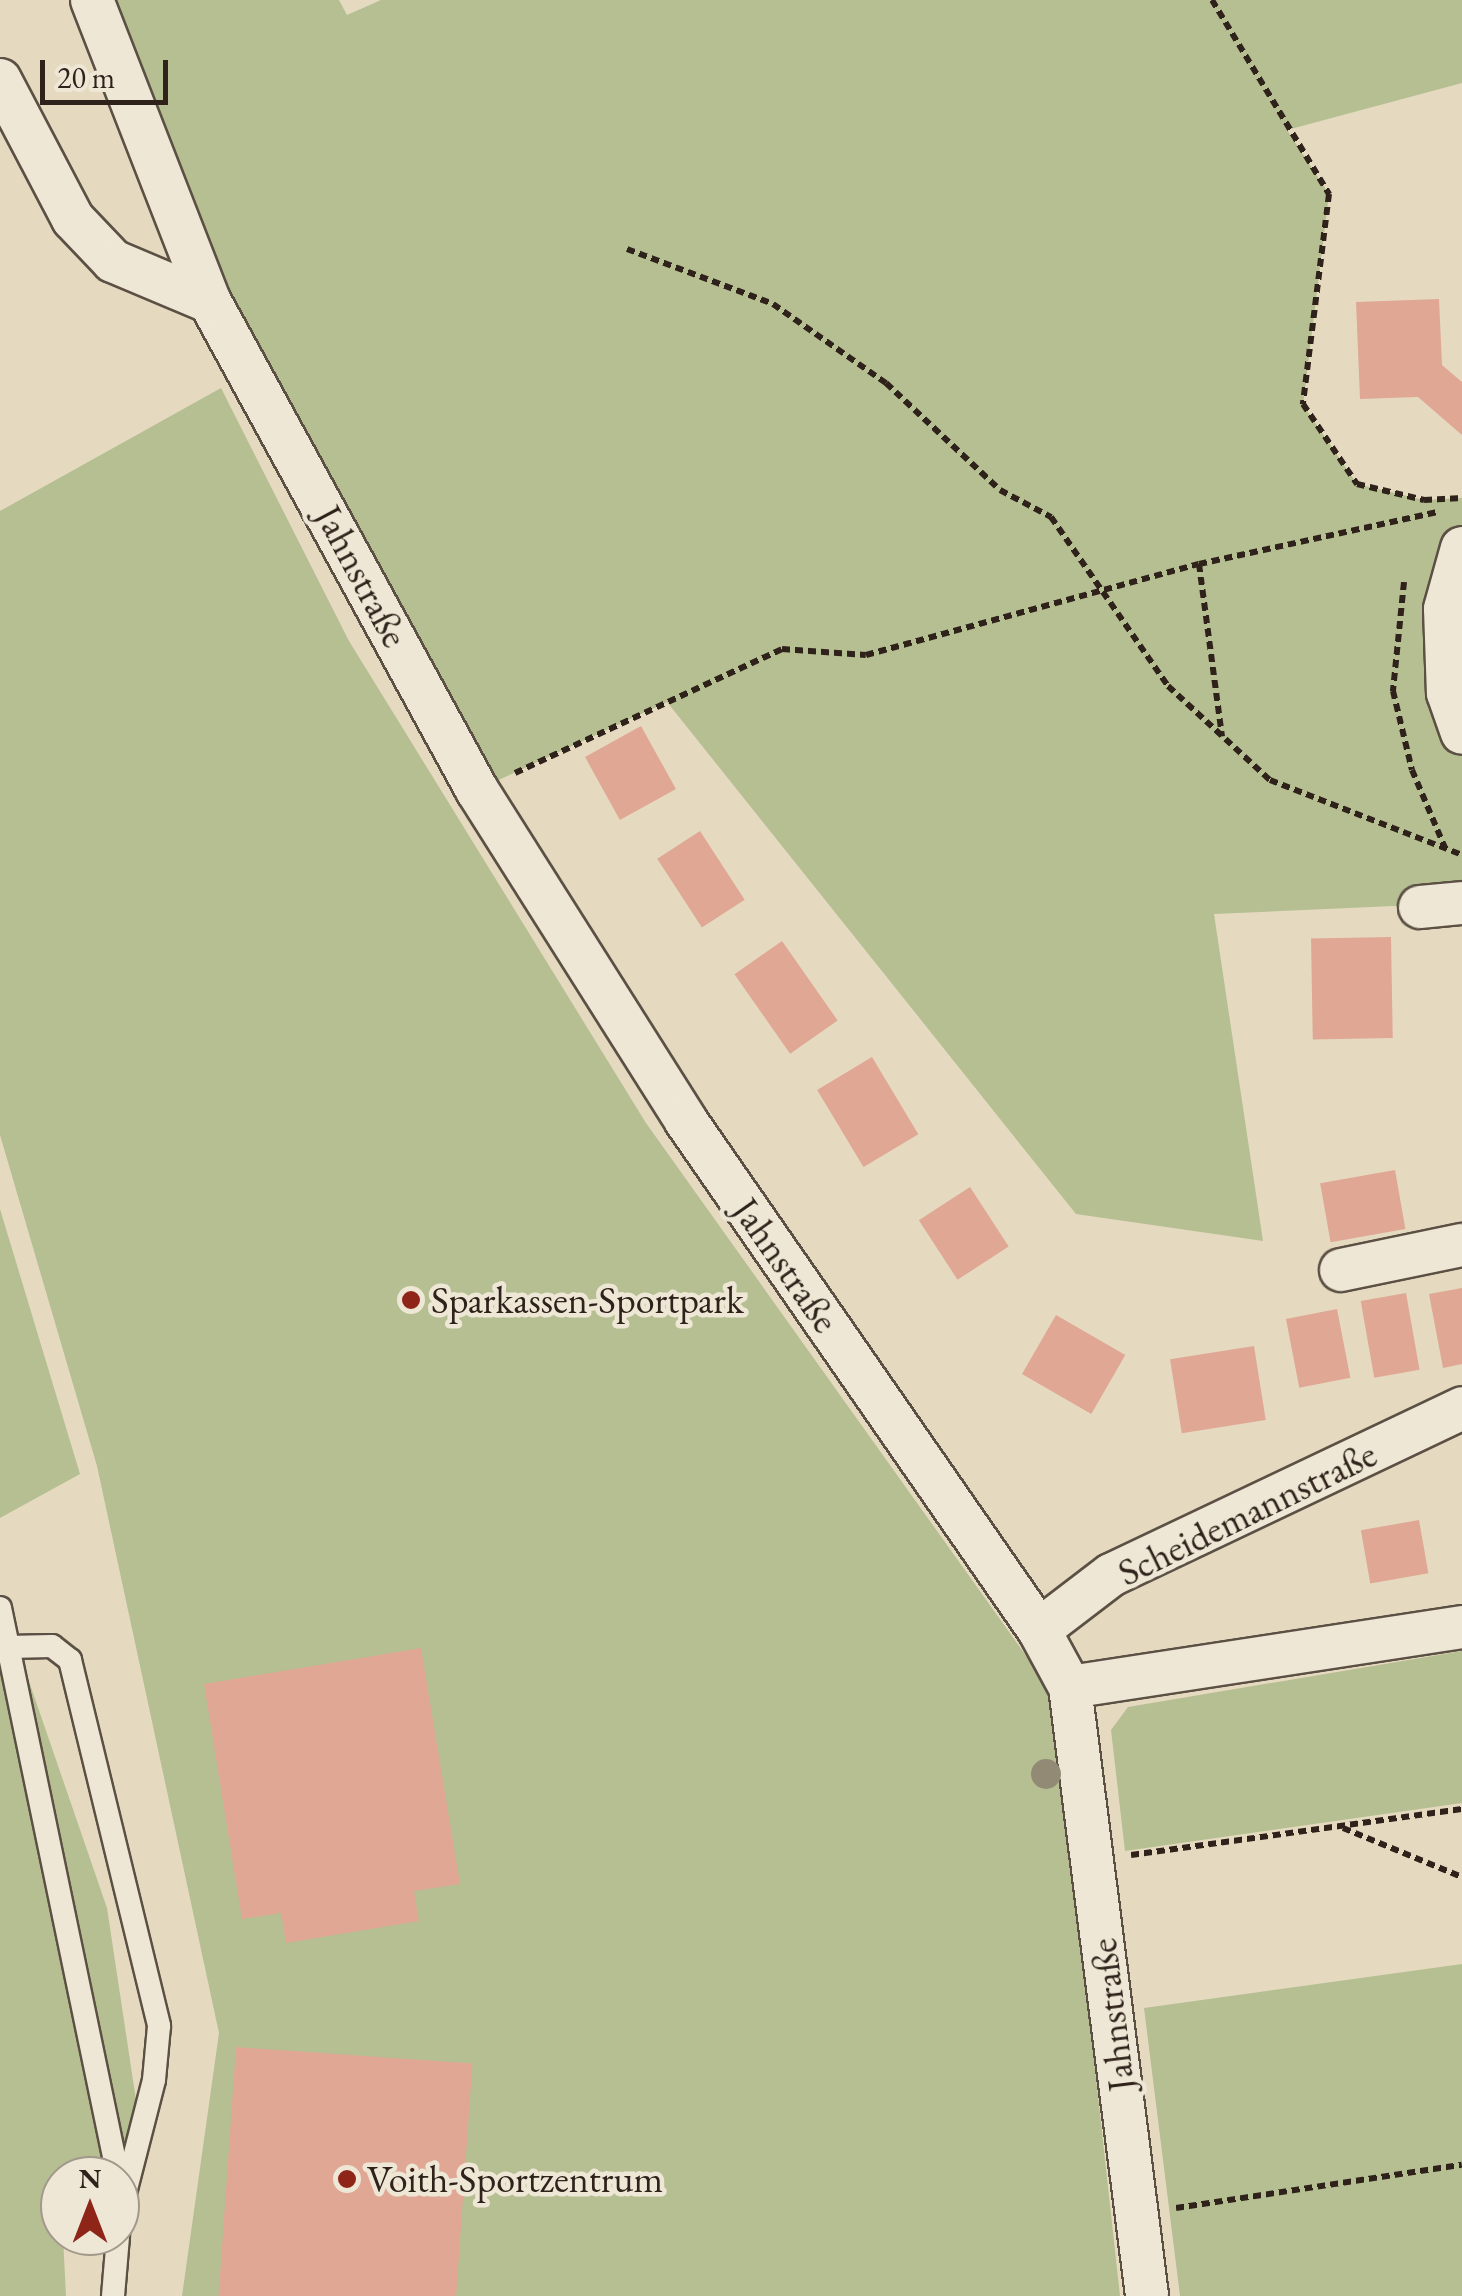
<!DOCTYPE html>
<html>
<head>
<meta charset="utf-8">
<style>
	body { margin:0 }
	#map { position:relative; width:1462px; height:2296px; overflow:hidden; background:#e5dac0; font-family:"EB Garamond",serif }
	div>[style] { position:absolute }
	.green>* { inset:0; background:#b5bf92 }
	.building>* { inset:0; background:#dfa794; transform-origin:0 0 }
	.path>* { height:6px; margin-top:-3px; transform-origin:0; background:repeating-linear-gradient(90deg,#2f221a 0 8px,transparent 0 13px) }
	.roads { filter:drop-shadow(2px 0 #5c5044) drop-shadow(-2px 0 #5c5044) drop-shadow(0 2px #5c5044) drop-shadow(0 -2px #5c5044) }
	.service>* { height:22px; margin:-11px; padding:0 11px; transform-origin:11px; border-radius:11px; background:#eee7d6 }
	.minor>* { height:42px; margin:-21px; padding:0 21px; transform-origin:21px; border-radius:21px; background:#eee7d6 }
	.trees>* { width:30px; height:30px; margin:-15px; border-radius:50%; background:#938a75 }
	.dots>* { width:28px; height:28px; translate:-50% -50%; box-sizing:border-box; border:5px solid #eee7d6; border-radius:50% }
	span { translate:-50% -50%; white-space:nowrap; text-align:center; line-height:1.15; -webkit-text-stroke:9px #eee7d6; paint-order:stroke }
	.street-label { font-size:38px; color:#2f221a }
	.poi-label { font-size:38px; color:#2f221a }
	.left { translate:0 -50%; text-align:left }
	.north { position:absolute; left:40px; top:2156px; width:100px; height:100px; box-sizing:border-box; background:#eee7d6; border:2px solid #a2988b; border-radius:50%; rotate:0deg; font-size:28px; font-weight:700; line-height:40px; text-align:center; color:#2f221a }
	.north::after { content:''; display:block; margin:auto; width:35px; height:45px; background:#8f2418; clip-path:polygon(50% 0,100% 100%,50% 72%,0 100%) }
	.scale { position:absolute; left:40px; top:60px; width:128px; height:45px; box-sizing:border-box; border:5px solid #2f221a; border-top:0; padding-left:12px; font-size:30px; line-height:35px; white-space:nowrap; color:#2f221a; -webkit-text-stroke:8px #eee7d6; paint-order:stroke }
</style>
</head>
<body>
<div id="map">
	<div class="green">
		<div style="clip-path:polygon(92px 0,339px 0,347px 15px,381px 0,1462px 0,1462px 83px,1287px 130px,1329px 194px,1303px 405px,1357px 484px,1424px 500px,1462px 498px,1462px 903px,1214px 914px,1263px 1241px,1076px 1214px,667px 702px,477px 790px,233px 334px)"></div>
		<div style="clip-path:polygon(221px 388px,349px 641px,646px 1123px,1054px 1695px,1120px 2296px,182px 2296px,219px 2033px,97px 1466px,0 1135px,0 511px)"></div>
		<div style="clip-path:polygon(0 1209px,80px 1474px,0 1518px)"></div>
		<div style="clip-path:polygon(0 1597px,107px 1908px,136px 2100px,127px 2176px,60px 2176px,66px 2296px,0 2296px)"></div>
		<div style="clip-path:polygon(1462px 1651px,1462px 1803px,1125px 1851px,1111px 1730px,1128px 1707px)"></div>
		<div style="clip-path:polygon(1462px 1964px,1462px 2296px,1180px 2296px,1144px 2008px)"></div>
	</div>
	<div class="building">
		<div style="clip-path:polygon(1439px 299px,1442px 365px,1462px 382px,1462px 435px,1418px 397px,1360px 399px,1356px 302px)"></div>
		<div style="left:641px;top:726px;width:72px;height:64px;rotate:61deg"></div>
		<div style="left:700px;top:831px;width:82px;height:51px;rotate:57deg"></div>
		<div style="left:1391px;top:937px;width:101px;height:80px;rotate:89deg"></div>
		<div style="left:782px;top:941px;width:97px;height:58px;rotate:55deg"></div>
		<div style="left:872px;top:1057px;width:90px;height:64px;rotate:59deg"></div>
		<div style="left:1395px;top:1170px;width:60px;height:76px;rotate:80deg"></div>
		<div style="left:970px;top:1187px;width:71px;height:61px;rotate:57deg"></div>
		<div style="clip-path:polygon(1462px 1288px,1462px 1364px,1443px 1368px,1429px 1294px)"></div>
		<div style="left:1406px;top:1293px;width:78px;height:46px;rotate:80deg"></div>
		<div style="left:1337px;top:1309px;width:70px;height:52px;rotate:79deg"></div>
		<div style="left:1056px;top:1315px;width:80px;height:68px;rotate:30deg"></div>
		<div style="left:1254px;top:1346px;width:75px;height:85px;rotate:81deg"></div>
		<div style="left:1419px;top:1520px;width:54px;height:59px;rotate:80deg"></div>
		<div style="clip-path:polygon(421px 1648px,460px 1884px,414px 1891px,419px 1921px,286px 1943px,281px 1913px,242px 1919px,204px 1684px)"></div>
		<div style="left:236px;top:2047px;width:237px;height:250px;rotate:4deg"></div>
	</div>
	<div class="path">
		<div style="left:1212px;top:0;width:227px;rotate:58.9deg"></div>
		<div style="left:1329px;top:194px;width:212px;rotate:97.1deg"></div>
		<div style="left:1303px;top:404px;width:97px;rotate:56deg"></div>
		<div style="left:1357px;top:484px;width:69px;rotate:13.4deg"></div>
		<div style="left:1424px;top:500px;width:38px;rotate:-3deg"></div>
		<div style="left:627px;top:249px;width:156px;rotate:20.6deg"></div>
		<div style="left:773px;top:304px;width:138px;rotate:35deg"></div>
		<div style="left:886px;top:383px;width:156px;rotate:43.2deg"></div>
		<div style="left:1000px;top:490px;width:58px;rotate:27.9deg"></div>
		<div style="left:1051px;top:517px;width:206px;rotate:55.3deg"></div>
		<div style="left:1168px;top:686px;width:139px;rotate:42.7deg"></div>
		<div style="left:1270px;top:780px;width:206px;rotate:21.3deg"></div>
		<div style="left:1199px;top:564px;width:174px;rotate:82.4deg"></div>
		<div style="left:1404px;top:582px;width:110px;rotate:95.8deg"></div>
		<div style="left:1393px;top:691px;width:81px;rotate:76.5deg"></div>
		<div style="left:1412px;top:770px;width:87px;rotate:67deg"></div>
		<div style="left:515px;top:773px;width:294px;rotate:-24.9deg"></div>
		<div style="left:782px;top:649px;width:84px;rotate:4.1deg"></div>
		<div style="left:866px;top:655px;width:345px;rotate:-15.3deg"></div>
		<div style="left:1199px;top:564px;width:244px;rotate:-12.3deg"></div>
		<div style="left:1343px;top:1828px;width:129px;rotate:22.4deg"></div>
		<div style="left:1131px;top:1855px;width:334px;rotate:-7.9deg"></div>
		<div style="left:1176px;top:2208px;width:289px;rotate:-8.6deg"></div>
	</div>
	<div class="roads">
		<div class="service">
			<div style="left:0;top:1608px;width:580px;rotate:78.26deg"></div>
			<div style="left:8px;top:1647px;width:44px;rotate:-1.3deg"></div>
			<div style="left:52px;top:1646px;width:23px;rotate:38deg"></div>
			<div style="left:70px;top:1660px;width:377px;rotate:76.3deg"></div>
			<div style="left:159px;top:2026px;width:54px;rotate:95.3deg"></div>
			<div style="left:154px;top:2080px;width:136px;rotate:104.4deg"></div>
			<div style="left:113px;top:2296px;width:60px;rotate:-85.2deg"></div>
		</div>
		<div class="minor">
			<div style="left:92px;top:0;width:324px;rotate:68.7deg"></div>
			<div style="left:210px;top:302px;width:556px;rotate:61.32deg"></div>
			<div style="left:477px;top:790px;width:391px;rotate:57.7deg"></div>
			<div style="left:686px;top:1121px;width:619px;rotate:55.26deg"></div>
			<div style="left:1039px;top:1630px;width:65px;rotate:61.5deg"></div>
			<div style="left:1070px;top:1687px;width:614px;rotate:82.79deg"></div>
			<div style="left:0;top:80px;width:157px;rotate:62.3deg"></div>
			<div style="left:73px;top:219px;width:58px;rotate:46.4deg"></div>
			<div style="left:113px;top:261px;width:105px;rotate:22.9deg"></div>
			<div style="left:1462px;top:548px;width:63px;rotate:105.6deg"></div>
			<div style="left:1445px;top:609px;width:84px;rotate:88deg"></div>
			<div style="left:1448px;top:693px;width:42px;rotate:70.7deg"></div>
			<div style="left:1420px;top:907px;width:42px;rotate:-5.4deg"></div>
			<div style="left:1341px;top:1270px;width:124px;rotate:-11.7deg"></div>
			<div style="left:1039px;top:1630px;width:91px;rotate:-37.4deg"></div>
			<div style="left:1111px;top:1575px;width:389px;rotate:-25.4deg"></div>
			<div style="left:1070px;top:1687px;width:397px;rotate:-8.7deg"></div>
		</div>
	</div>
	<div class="trees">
		<div style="left:1046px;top:1774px"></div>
	</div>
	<div class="dots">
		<div style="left:411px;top:1300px;background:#8f2418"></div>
		<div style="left:347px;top:2179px;background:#8f2418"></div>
	</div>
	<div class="street-label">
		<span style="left:362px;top:576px;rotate:62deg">Jahnstraße</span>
		<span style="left:786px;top:1265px;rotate:55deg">Jahnstraße</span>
		<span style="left:1247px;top:1513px;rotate:-26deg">Scheidemannstraße</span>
		<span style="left:1112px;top:2015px;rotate:-97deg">Jahnstraße</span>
	</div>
	<div class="poi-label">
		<span class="left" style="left:431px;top:1300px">Sparkassen-Sportpark</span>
		<span class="left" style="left:367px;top:2179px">Voith-Sportzentrum</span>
	</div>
	<div class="north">N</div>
	<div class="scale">20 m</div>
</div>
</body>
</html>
